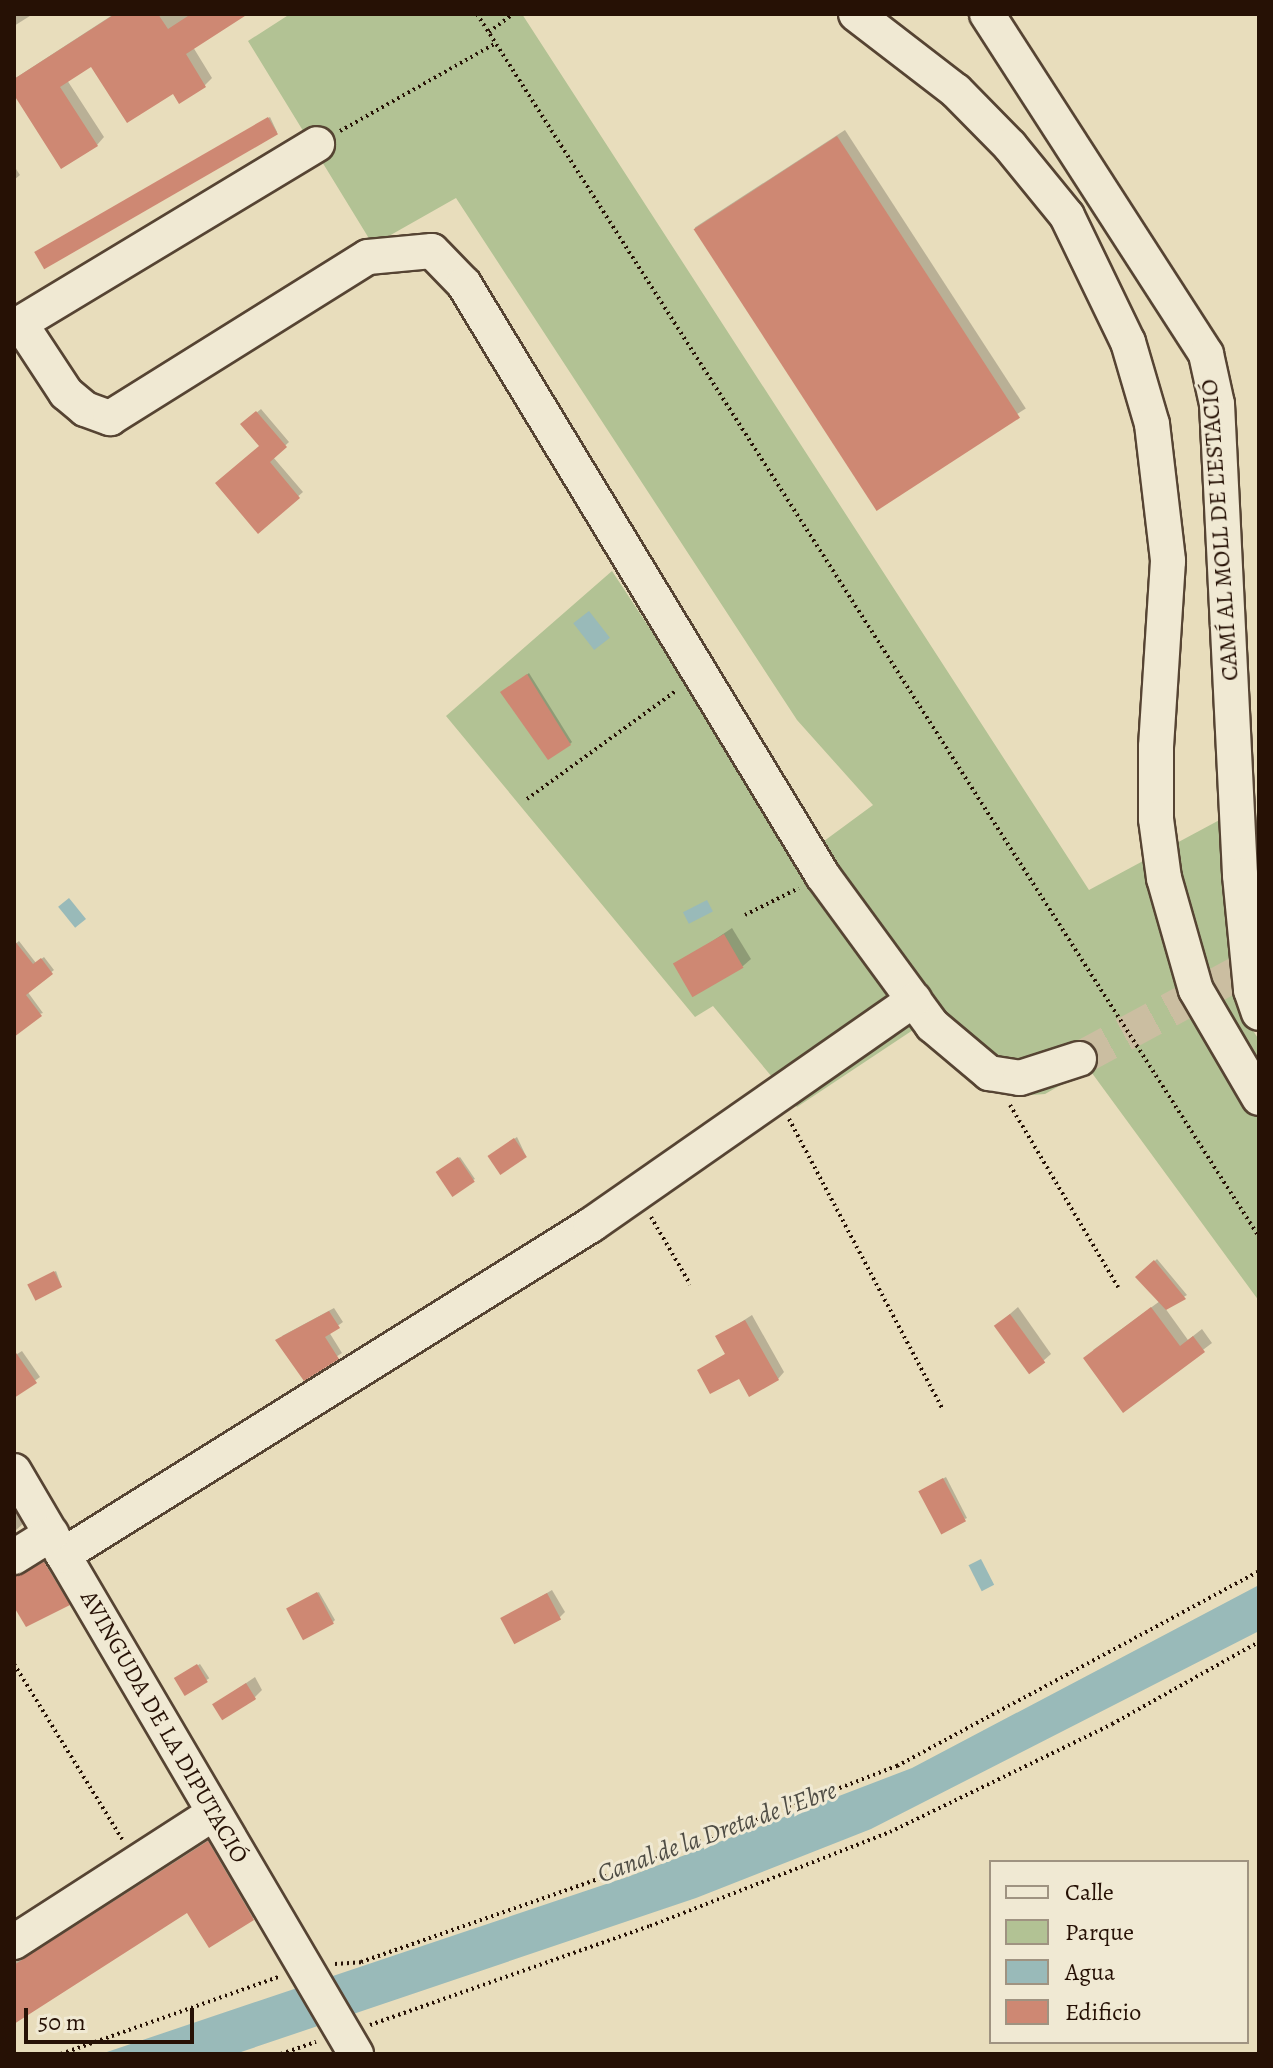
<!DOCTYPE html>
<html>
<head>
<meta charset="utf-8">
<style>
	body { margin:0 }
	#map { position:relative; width:1273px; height:2068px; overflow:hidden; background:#e8ddbc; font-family:Alegreya,serif }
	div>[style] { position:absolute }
	.green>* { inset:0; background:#b2c294 }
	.water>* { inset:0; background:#99bab9; transform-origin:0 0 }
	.shadow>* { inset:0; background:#0003; transform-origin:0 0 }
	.building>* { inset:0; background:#ce8873; transform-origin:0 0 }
	.minor-tunnel>* { height:34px; margin-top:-17px; transform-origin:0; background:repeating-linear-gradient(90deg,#cbbea1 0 34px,transparent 0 51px) }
	.path>* { height:4px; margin-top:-2px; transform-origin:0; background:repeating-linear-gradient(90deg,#261105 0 2px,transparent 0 6px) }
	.roads { filter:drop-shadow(2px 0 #564433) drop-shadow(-2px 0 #564433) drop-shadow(0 2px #564433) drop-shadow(0 -2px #564433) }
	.minor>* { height:34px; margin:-17px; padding:0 17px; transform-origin:17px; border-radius:17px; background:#f0e9d3 }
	span { translate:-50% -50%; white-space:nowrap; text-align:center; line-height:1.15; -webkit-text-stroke:6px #f0e9d3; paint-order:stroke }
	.street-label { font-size:24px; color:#261105 }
	.water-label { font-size:26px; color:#4e4c44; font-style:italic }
	.frame { position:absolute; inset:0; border:16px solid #261105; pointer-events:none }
	.legend { position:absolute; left:989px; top:1860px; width:260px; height:184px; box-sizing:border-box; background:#f0e9d3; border:2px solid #9f9381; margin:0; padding:10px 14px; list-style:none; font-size:24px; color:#261105 }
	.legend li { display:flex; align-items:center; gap:16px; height:40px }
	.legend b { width:40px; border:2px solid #9f9381 }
	.scale { position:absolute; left:24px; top:2008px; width:170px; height:36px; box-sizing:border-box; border:4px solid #261105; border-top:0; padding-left:10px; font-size:24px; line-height:28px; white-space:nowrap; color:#261105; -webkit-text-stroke:6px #f0e9d3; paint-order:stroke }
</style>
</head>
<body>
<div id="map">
	<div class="green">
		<div style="clip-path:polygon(290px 14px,522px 14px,1089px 890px,1227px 816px,1239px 1008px,1259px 1040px,1259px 1301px,1089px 1069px,1045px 1094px,1018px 1096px,962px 1071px,913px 1030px,797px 1107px,713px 1006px,695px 1017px,446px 716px,612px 571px,801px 858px,873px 805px,797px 720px,456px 198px,373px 245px,248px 41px)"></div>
	</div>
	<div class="water">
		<div style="left:589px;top:611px;width:34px;height:20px;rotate:52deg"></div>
		<div style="left:69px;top:898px;width:27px;height:14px;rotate:51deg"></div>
		<div style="left:707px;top:900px;width:13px;height:27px;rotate:63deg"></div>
		<div style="left:981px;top:1559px;width:29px;height:14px;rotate:63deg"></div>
		<div style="clip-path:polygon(1259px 1585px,1259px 1631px,871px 1829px,696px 1898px,235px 2054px,101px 2054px,630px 1876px,912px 1768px)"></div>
	</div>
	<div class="shadow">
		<div style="clip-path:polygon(14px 14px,33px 14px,14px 26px)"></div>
		<div style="clip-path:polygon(114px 14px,244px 14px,193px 47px,212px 78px,205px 85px,173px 91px,91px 64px,67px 80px,104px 137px,97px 145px,14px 92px,14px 79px)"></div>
		<div style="clip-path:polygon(270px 117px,277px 132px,46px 262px)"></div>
		<div style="left:845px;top:130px;width:332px;height:179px;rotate:57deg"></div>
		<div style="clip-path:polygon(14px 166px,20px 175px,14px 180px)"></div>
		<div style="clip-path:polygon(261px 409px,289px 442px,273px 457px,303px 492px,258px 531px,261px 446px,243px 424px)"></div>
		<div style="clip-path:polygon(529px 673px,572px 742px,570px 744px,503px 693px)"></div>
		<div style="clip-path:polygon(732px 928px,751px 959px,743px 966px,677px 965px)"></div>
		<div style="clip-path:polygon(19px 941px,36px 963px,44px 957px,54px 970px,27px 991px,43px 1013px,14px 1021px,14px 945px)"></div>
		<div style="clip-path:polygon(517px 1137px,526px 1156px,492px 1154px)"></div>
		<div style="clip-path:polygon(460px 1157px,475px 1179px,473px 1180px,439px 1171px)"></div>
		<div style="clip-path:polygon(1157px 1259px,1187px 1295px,1165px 1308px,1188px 1340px,1202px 1329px,1212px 1343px,1124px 1410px,1093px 1350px,1160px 1301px,1138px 1277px)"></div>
		<div style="clip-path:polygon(56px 1271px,61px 1285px,32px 1284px)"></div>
		<div style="clip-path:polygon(1018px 1307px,1051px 1354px,1043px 1361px,996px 1326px)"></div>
		<div style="clip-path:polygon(334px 1308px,343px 1322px,329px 1332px,342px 1353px,304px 1378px,282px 1336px)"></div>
		<div style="clip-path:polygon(752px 1315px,784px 1372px,778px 1379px,700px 1370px,727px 1353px,718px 1337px)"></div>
		<div style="clip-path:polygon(22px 1351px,40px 1377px,14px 1396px,14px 1356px)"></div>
		<div style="clip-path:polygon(14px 1468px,38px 1510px,14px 1532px)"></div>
		<div style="clip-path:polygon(946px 1477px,967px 1518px,965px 1519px,922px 1490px)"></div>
		<div style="clip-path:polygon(60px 1547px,84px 1588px,68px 1604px,14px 1604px,14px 1552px)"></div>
		<div style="clip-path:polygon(552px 1590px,565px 1612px,560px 1617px,503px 1619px)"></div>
		<div style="clip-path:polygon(319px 1592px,335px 1620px,333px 1622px,291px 1607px)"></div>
		<div style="left:200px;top:1664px;width:17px;height:25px;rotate:57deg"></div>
		<div style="clip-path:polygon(255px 1677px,262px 1690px,254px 1698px,214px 1705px)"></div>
		<div style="clip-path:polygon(224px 1827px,269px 1902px,253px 1918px,188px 1911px,14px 2021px,14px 1961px)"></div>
	</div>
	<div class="building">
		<div style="clip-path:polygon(115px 14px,158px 14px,168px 29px,191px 14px,248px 14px,186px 54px,206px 87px,179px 104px,173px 94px,127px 123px,91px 67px,60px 87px,98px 146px,61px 169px,14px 95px,14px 79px)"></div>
		<div style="left:268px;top:117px;width:20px;height:270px;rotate:60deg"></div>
		<div style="left:837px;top:136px;width:336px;height:171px;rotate:57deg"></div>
		<div style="clip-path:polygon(256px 411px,287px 447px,270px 462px,300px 498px,258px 534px,215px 483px,259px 446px,240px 424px)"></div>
		<div style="clip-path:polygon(527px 674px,571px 745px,548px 760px,500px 692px)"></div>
		<div style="left:724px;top:934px;width:39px;height:59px;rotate:60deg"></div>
		<div style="clip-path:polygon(14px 940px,33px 964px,41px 958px,53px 974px,26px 995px,42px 1016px,14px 1037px)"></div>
		<div style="left:514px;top:1138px;width:23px;height:32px;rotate:56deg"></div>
		<div style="left:458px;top:1157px;width:30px;height:27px;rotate:56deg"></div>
		<div style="clip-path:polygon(1154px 1260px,1186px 1299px,1166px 1310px,1135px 1277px)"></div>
		<div style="left:54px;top:1271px;width:18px;height:30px;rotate:63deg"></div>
		<div style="clip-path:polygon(1151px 1307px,1180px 1346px,1193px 1336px,1205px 1352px,1123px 1413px,1083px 1358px)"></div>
		<div style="clip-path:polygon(329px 1311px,340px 1328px,325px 1337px,339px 1359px,304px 1381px,275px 1340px)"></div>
		<div style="left:1010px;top:1314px;width:60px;height:20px;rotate:54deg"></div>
		<div style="clip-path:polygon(745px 1320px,779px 1380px,749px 1397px,739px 1379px,710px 1394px,697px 1370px,725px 1354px,715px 1336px)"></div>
		<div style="clip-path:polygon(14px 1350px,37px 1383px,14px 1398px)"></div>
		<div style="left:943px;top:1478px;width:49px;height:28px;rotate:62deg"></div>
		<div style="clip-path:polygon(44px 1562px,70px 1605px,26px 1627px,14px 1607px,14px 1577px)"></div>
		<div style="left:317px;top:1592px;width:36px;height:35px;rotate:62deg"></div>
		<div style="left:547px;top:1593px;width:30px;height:53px;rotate:62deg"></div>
		<div style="left:197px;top:1664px;width:21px;height:27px;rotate:59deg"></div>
		<div style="left:246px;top:1683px;width:19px;height:40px;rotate:58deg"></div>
		<div style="clip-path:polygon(208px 1841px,254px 1920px,209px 1948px,187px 1913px,14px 2024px,14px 1965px)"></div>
	</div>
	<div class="minor-tunnel">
		<div style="left:1079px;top:1059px;width:193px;rotate:-28.4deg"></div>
	</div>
	<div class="path">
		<div style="left:477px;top:14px;width:1452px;rotate:57.4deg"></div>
		<div style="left:489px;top:32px;width:30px;rotate:-37deg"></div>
		<div style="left:340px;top:131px;width:179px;rotate:-29.4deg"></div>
		<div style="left:527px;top:799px;width:185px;rotate:-36deg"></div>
		<div style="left:745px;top:915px;width:60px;rotate:-26.6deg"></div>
		<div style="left:1010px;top:1105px;width:212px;rotate:59.3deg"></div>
		<div style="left:789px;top:1119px;width:327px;rotate:62.1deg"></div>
		<div style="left:651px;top:1217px;width:78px;rotate:59.8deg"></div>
		<div style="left:14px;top:1664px;width:206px;rotate:58.3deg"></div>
		<div style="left:335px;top:1964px;width:26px;rotate:-4deg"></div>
		<div style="left:361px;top:1962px;width:323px;rotate:-19.3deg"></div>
		<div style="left:666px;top:1855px;width:248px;rotate:-21.1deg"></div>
		<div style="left:897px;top:1766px;width:411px;rotate:-28.3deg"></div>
		<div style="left:370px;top:2025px;width:297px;rotate:-19.5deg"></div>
		<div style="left:650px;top:1926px;width:258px;rotate:-21.4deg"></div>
		<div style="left:890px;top:1832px;width:247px;rotate:-25.9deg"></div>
		<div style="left:1112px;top:1724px;width:168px;rotate:-29.2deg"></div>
		<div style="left:61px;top:2054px;width:233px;rotate:-19.5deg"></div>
		<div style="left:281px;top:2054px;width:37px;rotate:-19deg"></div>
	</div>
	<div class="roads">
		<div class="minor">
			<div style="left:856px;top:14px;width:126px;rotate:37.6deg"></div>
			<div style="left:956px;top:91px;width:77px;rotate:45.5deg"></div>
			<div style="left:1010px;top:146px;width:90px;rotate:50.8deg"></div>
			<div style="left:1067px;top:216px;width:140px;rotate:64.2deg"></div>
			<div style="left:1128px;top:342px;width:85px;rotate:73.7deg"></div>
			<div style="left:1152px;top:424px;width:138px;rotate:83.3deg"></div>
			<div style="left:1168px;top:561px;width:186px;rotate:93.7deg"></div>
			<div style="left:1156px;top:747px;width:72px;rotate:90deg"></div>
			<div style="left:1156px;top:819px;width:60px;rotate:82.3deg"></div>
			<div style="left:1164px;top:878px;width:116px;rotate:74.1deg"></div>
			<div style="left:1196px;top:990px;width:125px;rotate:59.7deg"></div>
			<div style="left:987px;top:14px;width:404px;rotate:57.2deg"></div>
			<div style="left:1206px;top:354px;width:51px;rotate:77.6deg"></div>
			<div style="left:1217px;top:404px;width:472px;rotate:87.2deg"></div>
			<div style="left:1240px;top:875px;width:116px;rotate:84.5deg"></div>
			<div style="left:1251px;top:990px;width:24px;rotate:71deg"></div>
			<div style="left:20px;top:323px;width:84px;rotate:56.7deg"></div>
			<div style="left:66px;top:393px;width:25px;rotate:40deg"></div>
			<div style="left:85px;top:409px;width:27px;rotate:20deg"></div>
			<div style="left:110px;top:418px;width:304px;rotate:-32deg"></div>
			<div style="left:368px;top:257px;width:64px;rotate:-5.4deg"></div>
			<div style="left:432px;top:251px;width:46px;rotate:45.9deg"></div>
			<div style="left:464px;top:284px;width:692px;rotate:58.77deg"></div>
			<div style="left:823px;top:876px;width:185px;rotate:53.8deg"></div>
			<div style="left:932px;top:1025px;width:75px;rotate:40.1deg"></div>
			<div style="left:989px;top:1073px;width:31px;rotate:9deg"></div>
			<div style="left:1020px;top:1078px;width:62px;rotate:-17.9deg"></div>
			<div style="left:14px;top:327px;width:354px;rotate:-31.1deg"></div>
			<div style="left:14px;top:1471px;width:676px;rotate:59.6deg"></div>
			<div style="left:63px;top:1555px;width:623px;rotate:-32.01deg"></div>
			<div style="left:591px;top:1225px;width:394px;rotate:-34.9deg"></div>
			<div style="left:14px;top:1557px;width:44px;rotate:-31.9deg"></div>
			<div style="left:14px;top:1942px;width:238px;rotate:-32.8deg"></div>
		</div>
	</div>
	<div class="street-label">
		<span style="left:1220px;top:530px;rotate:-94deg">CAMÍ AL MOLL DE L'ESTACIÓ</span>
		<span style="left:164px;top:1727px;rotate:60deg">AVINGUDA DE LA DIPUTACIÓ</span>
	</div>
	<div class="water-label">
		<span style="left:717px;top:1832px;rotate:-20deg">Canal de la Dreta de l'Ebre</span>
	</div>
	<div class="frame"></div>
	<ul class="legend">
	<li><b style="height:10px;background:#f0e9d3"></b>Calle</li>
	<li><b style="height:22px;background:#b2c294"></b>Parque</li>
	<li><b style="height:22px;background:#99bab9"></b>Agua</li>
	<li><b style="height:22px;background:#ce8873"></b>Edificio</li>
	</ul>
	<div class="scale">50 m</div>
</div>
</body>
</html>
